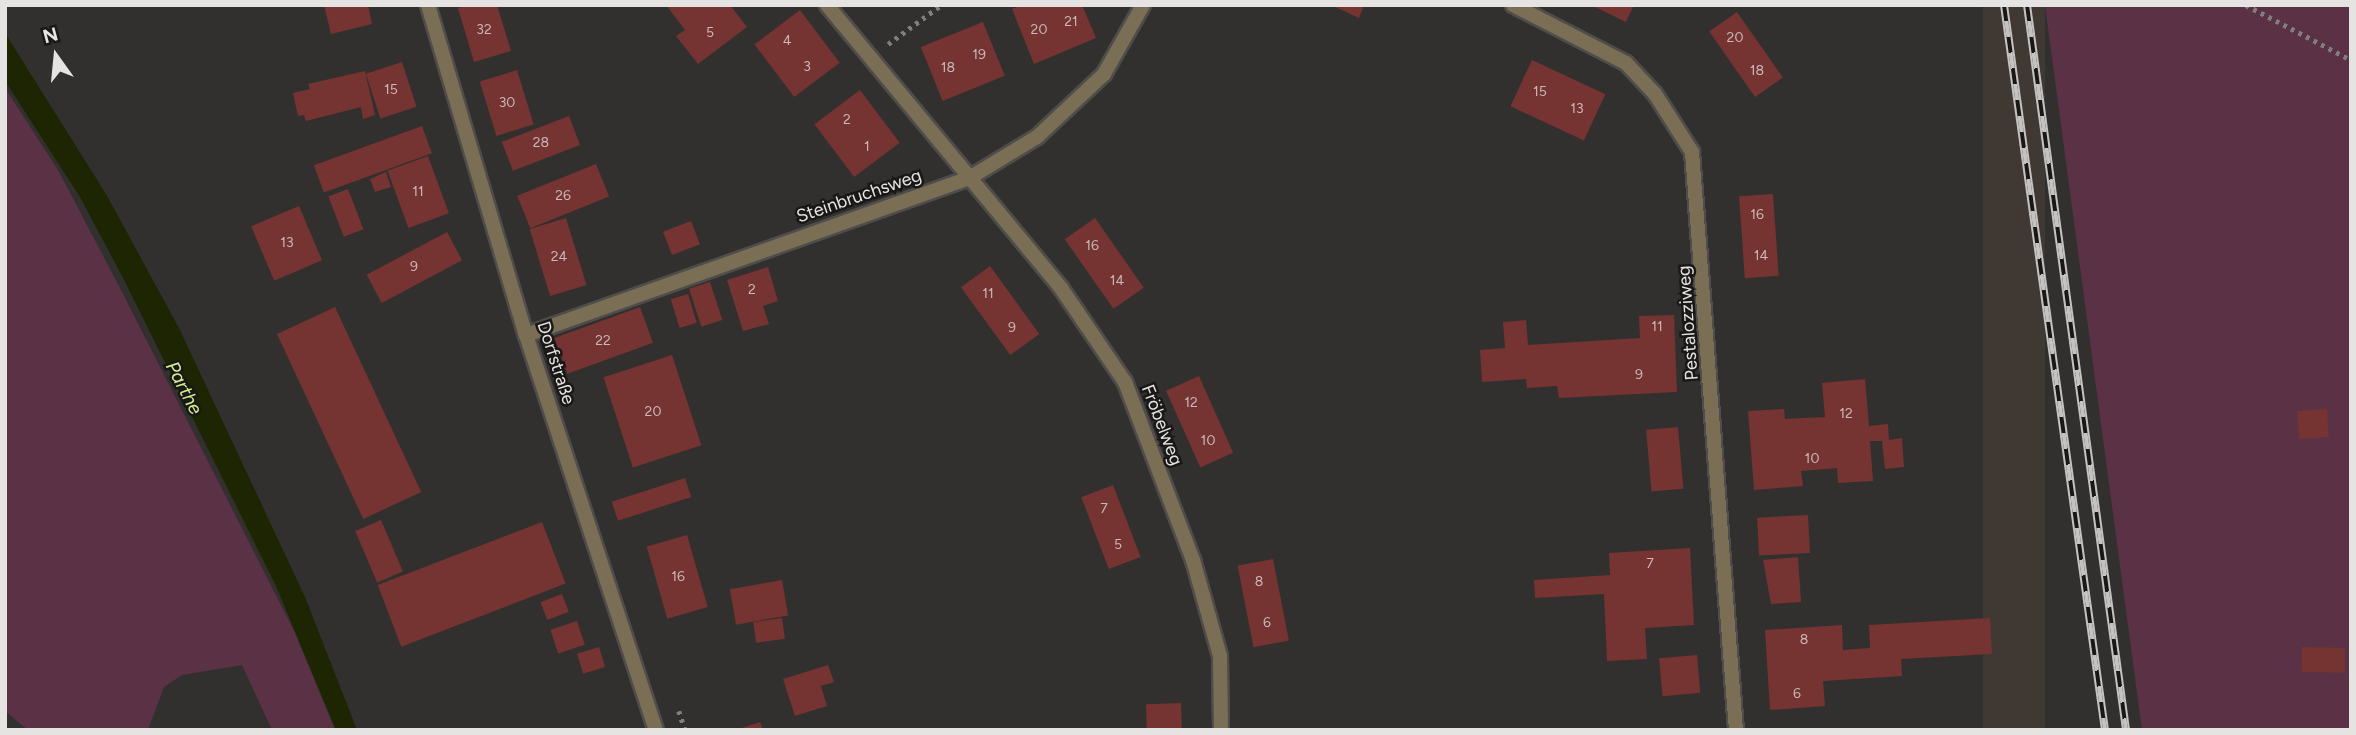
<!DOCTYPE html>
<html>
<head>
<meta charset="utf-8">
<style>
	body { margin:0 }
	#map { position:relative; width:2356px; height:735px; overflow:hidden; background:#32302e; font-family:Figtree,sans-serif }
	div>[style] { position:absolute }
	.built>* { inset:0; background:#403832; transform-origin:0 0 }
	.green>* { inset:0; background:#5b3145 }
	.water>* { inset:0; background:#1d2503 }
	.building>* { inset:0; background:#753332; transform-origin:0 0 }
	.path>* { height:4.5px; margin-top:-2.25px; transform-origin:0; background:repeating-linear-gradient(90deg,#817f7d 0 3.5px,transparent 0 8.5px) }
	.roads { filter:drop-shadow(2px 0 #4f4d4b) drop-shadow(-2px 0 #4f4d4b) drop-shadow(0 2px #4f4d4b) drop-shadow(0 -2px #4f4d4b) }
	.minor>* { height:14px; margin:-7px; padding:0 7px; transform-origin:7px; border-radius:7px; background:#7a6f54 }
	.rail>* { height:8px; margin-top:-4px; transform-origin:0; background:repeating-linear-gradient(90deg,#191817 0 16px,#c5c3c2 0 32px); box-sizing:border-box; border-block:2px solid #c5c3c2 }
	span { translate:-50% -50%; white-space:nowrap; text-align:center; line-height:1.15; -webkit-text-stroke:5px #191817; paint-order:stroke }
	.number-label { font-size:14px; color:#cab8b7 }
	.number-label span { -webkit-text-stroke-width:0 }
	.street-label { font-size:18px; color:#e6e4e3 }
	.water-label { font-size:19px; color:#d3ef90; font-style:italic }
	.frame { position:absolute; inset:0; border:7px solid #e6e4e3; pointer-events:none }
	.north { position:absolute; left:21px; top:21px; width:70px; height:70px; -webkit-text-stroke:5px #191817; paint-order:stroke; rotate:345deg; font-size:19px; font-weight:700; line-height:28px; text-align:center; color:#e6e4e3 }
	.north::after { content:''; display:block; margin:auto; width:24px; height:32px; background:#e6e4e3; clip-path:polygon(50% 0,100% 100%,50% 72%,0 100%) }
</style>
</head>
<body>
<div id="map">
	<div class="built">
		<div style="left:1983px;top:5px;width:62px;height:732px"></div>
	</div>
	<div class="green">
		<div style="clip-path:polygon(2045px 5px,2351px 5px,2351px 730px,2142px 730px)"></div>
		<div style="clip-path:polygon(5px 88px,58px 170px,121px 290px,294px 631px,335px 730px,272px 730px,242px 665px,182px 675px,164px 687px,148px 730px,28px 730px,5px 711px)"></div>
	</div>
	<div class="water">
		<div style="clip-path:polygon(5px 33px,106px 194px,179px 328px,305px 597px,357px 730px,336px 730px,276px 586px,122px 276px,80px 197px,5px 81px)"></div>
	</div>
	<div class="building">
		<div style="clip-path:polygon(324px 5px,368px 5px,372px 24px,331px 34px)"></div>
		<div style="clip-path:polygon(468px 5px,497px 5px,511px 51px,474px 62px,458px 8px)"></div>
		<div style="clip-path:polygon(666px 5px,730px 5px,747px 27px,698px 64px,676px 36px,685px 30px)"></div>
		<div style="clip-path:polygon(1022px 5px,1082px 5px,1096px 38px,1034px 64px,1012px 9px)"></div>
		<div style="clip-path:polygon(1331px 5px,1364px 5px,1359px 18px)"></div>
		<div style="clip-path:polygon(1591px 5px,1634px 5px,1626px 22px)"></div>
		<div style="left:800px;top:10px;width:66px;height:57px;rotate:53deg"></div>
		<div style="left:1737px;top:12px;width:80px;height:34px;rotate:55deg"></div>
		<div style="left:983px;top:22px;width:58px;height:67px;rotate:68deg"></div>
		<div style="left:1532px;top:60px;width:81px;height:51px;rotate:25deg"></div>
		<div style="left:402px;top:62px;width:47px;height:38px;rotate:72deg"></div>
		<div style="left:517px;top:70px;width:57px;height:39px;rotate:73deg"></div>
		<div style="clip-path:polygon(365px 71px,375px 115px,363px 119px,361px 107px,306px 121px,304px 115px,298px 116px,293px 93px,310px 89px,308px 84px)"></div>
		<div style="left:860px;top:90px;width:66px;height:57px;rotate:53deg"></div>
		<div style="left:569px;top:116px;width:31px;height:72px;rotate:69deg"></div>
		<div style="left:422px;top:126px;width:29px;height:115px;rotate:70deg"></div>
		<div style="left:428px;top:156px;width:61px;height:43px;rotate:70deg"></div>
		<div style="left:596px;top:164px;width:35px;height:85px;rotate:68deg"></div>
		<div style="clip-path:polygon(386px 172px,391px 187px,375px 192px,370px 179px)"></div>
		<div style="left:348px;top:189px;width:43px;height:21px;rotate:69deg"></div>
		<div style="left:1773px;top:194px;width:82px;height:34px;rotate:86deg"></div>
		<div style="left:299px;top:206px;width:59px;height:52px;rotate:67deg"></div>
		<div style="left:566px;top:218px;width:70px;height:38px;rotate:73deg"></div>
		<div style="left:1095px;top:218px;width:85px;height:37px;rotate:55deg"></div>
		<div style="left:691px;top:221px;width:25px;height:30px;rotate:69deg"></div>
		<div style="left:447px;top:232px;width:32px;height:91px;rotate:62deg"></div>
		<div style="left:990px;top:266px;width:84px;height:36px;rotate:54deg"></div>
		<div style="clip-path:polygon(768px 267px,778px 301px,763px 306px,769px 324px,743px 331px,727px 280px)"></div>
		<div style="left:710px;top:282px;width:40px;height:22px;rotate:72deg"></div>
		<div style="left:688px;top:294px;width:30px;height:18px;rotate:73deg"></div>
		<div style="left:335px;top:307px;width:204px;height:64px;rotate:65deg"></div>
		<div style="left:640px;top:307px;width:38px;height:91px;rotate:70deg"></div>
		<div style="clip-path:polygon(1674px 315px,1677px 392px,1559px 398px,1557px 386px,1527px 388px,1526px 379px,1482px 382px,1480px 350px,1505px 348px,1503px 322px,1526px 320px,1528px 345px,1640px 338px,1639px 316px)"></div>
		<div style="left:672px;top:355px;width:95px;height:72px;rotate:72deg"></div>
		<div style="left:1199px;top:376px;width:84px;height:36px;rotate:66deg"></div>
		<div style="clip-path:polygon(1865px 379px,1869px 426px,1888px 424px,1889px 440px,1902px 438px,1904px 467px,1885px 469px,1882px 441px,1870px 441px,1873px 481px,1838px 483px,1837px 468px,1801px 471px,1803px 486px,1754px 490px,1748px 411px,1784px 409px,1785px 419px,1825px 417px,1822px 383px)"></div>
		<div style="left:2327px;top:409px;width:28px;height:30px;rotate:86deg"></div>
		<div style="left:1678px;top:427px;width:62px;height:32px;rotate:85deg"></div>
		<div style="left:685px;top:478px;width:20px;height:77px;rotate:72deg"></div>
		<div style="left:1113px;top:485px;width:77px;height:34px;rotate:69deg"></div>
		<div style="left:1808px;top:515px;width:38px;height:51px;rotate:87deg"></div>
		<div style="left:381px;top:520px;width:56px;height:28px;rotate:67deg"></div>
		<div style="left:542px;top:522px;width:66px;height:176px;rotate:69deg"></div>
		<div style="left:687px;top:535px;width:75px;height:42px;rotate:74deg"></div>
		<div style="clip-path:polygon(1690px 548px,1694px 625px,1645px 628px,1647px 659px,1607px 661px,1604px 594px,1535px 598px,1534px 580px,1610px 575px,1609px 553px)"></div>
		<div style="clip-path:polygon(1798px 557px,1801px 602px,1771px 604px,1763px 560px)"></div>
		<div style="left:1273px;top:559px;width:83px;height:36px;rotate:79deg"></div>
		<div style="left:782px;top:580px;width:36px;height:53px;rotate:80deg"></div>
		<div style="left:562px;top:594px;width:19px;height:23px;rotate:69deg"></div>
		<div style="left:782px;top:618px;width:21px;height:29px;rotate:82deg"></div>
		<div style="clip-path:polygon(1990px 618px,1992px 654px,1901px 659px,1902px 676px,1823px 681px,1825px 706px,1770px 710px,1765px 630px,1842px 625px,1843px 650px,1870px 648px,1869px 625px)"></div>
		<div style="left:577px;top:621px;width:25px;height:28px;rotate:72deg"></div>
		<div style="left:599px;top:647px;width:21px;height:23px;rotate:73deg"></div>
		<div style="left:2302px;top:647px;width:43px;height:25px;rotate:1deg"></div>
		<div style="left:1697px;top:655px;width:38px;height:38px;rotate:85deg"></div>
		<div style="clip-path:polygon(828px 665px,834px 682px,821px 686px,827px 706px,795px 716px,783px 679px)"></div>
		<div style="left:1181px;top:703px;width:27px;height:35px;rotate:88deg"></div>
		<div style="clip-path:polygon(760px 722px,763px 730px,739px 730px,739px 729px)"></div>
	</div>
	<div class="path">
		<div style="left:2246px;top:5px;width:119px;rotate:27.6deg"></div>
		<div style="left:888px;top:44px;width:66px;rotate:-36.3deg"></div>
		<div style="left:679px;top:711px;width:20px;rotate:72deg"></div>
	</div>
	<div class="roads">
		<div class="minor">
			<div style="left:428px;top:5px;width:344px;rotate:73.5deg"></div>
			<div style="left:526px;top:335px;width:416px;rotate:71.8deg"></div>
			<div style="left:827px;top:5px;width:367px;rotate:50.4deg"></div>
			<div style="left:1061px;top:288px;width:114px;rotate:55.8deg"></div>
			<div style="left:1125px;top:382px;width:191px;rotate:69.1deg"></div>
			<div style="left:1193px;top:560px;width:100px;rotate:74.3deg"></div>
			<div style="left:1220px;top:656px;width:74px;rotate:89.2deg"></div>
			<div style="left:1513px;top:5px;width:127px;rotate:27.2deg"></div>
			<div style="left:1626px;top:63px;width:42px;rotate:46.9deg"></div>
			<div style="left:1655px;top:94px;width:69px;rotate:57.5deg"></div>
			<div style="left:1692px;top:152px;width:580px;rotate:85.65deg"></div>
			<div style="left:526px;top:335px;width:472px;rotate:-19.5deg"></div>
			<div style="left:971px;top:177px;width:77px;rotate:-31.2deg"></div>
			<div style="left:1037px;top:137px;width:92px;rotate:-43.2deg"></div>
			<div style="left:1104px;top:74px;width:79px;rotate:-60.5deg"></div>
		</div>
	</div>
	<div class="rail">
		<div style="left:2004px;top:5px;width:732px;rotate:82.07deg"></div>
		<div style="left:2027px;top:5px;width:732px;rotate:82.22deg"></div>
	</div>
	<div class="number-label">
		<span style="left:1071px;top:22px">21</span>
		<span style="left:484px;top:30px">32</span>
		<span style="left:1039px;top:30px">20</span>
		<span style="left:710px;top:33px">5</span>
		<span style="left:1735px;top:38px">20</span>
		<span style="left:787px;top:41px">4</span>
		<span style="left:979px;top:55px">19</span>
		<span style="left:807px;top:67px">3</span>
		<span style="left:948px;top:68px">18</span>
		<span style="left:1757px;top:71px">18</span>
		<span style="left:391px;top:90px">15</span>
		<span style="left:1540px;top:92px">15</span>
		<span style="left:507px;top:103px">30</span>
		<span style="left:1577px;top:109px">13</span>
		<span style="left:847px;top:120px">2</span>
		<span style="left:541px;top:143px">28</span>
		<span style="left:867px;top:147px">1</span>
		<span style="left:418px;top:192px">11</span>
		<span style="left:563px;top:196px">26</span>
		<span style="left:1757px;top:215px">16</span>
		<span style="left:287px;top:243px">13</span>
		<span style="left:1092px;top:246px">16</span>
		<span style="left:1761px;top:256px">14</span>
		<span style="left:559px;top:257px">24</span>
		<span style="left:414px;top:267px">9</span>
		<span style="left:1117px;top:281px">14</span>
		<span style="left:752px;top:290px">2</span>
		<span style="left:988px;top:294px">11</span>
		<span style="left:1657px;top:327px">11</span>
		<span style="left:1012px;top:328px">9</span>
		<span style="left:603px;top:341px">22</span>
		<span style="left:1639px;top:375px">9</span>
		<span style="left:1191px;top:403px">12</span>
		<span style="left:653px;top:412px">20</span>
		<span style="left:1846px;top:414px">12</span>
		<span style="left:1208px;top:441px">10</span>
		<span style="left:1812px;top:459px">10</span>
		<span style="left:1104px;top:509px">7</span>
		<span style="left:1118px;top:545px">5</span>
		<span style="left:1650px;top:564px">7</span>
		<span style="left:678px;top:577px">16</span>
		<span style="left:1259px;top:582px">8</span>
		<span style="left:1267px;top:623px">6</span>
		<span style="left:1804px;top:640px">8</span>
		<span style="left:1797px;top:694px">6</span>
	</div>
	<div class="street-label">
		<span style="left:859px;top:196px;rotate:-19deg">Steinbruchsweg</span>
		<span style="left:1688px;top:323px;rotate:-94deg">Pestalozziweg</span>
		<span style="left:556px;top:363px;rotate:72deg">Dorfstraße</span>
		<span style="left:1162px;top:425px;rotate:69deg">Fröbelweg</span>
	</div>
	<div class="water-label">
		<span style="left:184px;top:388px;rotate:62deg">Parthe</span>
	</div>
	<div class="frame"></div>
	<div class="north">N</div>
</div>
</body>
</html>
